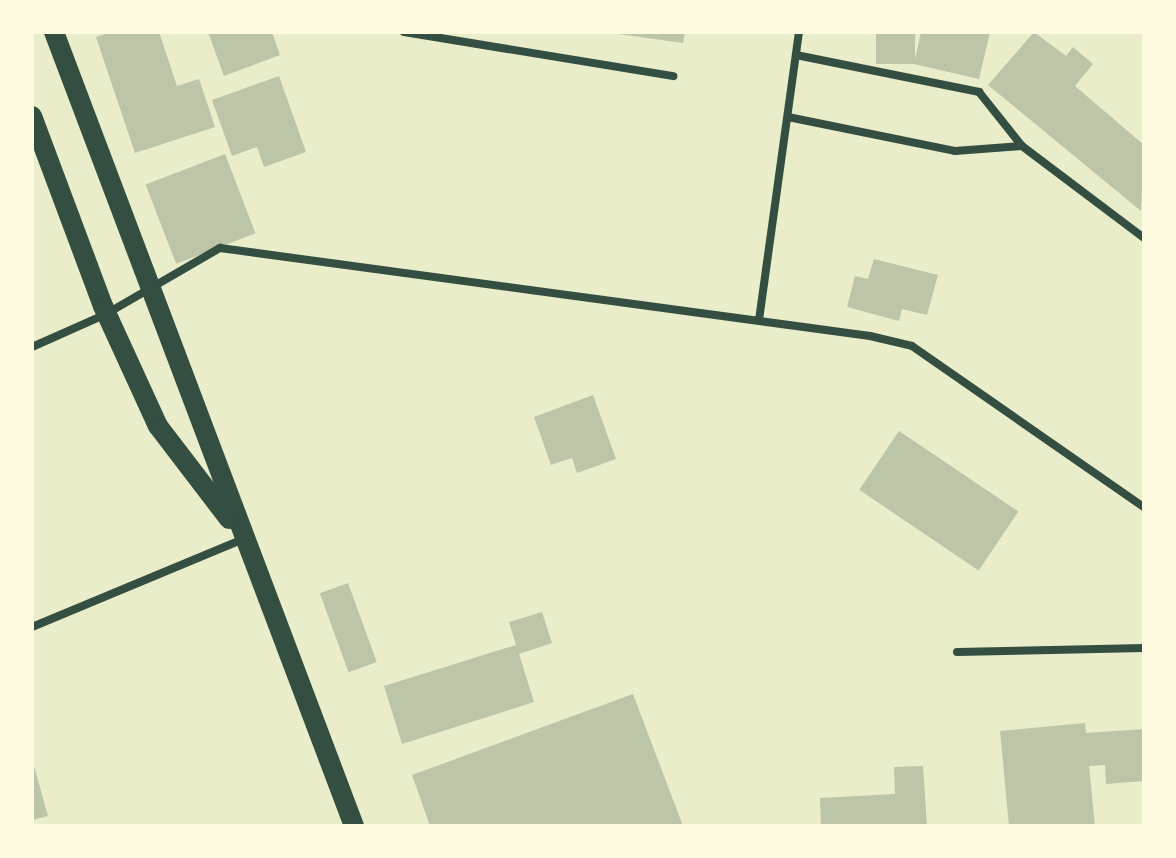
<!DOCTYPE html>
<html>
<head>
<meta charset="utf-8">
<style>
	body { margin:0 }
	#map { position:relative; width:1176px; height:858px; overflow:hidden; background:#e9edc9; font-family:"Nunito Sans",sans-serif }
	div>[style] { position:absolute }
	.building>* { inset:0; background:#bcc5a7; transform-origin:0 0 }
	.minor>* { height:8px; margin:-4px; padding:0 4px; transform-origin:4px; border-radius:4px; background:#344e41 }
	.primary>* { height:20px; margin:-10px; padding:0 10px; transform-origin:10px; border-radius:10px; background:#344e41 }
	span { translate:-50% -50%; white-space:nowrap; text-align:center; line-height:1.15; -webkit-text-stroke:6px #fefae0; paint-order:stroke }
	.frame { position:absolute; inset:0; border:34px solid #fefae0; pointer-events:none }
</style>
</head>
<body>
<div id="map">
	<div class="building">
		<div style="clip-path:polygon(111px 32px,159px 32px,177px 86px,199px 79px,215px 127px,135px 153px,96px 37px)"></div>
		<div style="clip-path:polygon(208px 32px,272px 32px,280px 55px,224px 76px)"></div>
		<div style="clip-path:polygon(604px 32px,685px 32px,683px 43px)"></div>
		<div style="left:876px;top:32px;width:39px;height:32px"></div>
		<div style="clip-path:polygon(921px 32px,990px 32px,979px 79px,914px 64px)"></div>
		<div style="clip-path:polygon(1034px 32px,1066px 56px,1073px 47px,1093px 64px,1075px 86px,1144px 145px,1141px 211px,988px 85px)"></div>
		<div style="clip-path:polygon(279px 76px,306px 152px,264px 167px,257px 147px,232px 156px,212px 100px)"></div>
		<div style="left:225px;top:154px;width:85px;height:85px;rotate:69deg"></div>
		<div style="clip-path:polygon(874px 259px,938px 275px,927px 315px,902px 309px,899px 321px,847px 307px,855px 276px,868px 279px)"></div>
		<div style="clip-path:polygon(593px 395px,616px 459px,577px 473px,572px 458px,551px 465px,534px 417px)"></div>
		<div style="left:899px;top:431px;width:144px;height:71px;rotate:34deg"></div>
		<div style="left:348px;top:583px;width:84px;height:30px;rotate:70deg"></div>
		<div style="clip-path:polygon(542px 612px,552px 643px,519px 654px,534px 702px,402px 744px,384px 686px,516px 645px,509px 622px)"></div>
		<div style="clip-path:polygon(633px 694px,683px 826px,430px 826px,412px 775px)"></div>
		<div style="clip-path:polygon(1085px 723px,1086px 733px,1144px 729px,1144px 781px,1106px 784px,1105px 765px,1089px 766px,1095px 826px,1009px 826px,1000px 731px)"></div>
		<div style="clip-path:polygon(32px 759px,48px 816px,32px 820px)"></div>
		<div style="clip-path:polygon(923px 766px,927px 826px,821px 826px,820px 798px,895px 794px,894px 767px)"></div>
	</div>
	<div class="minor">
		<div style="left:404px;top:32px;width:273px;rotate:9.3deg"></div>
		<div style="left:796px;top:55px;width:187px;rotate:11.4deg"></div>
		<div style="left:979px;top:92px;width:69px;rotate:51.5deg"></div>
		<div style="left:1022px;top:146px;width:153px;rotate:37deg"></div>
		<div style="left:788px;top:117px;width:170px;rotate:11.5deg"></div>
		<div style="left:955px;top:151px;width:67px;rotate:-4.3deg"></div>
		<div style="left:759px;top:320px;width:291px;rotate:-82.1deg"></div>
		<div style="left:32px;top:347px;width:81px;rotate:-24deg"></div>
		<div style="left:106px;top:314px;width:132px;rotate:-30.1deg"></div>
		<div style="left:220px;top:248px;width:656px;rotate:7.71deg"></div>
		<div style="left:870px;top:336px;width:43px;rotate:13.4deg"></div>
		<div style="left:912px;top:346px;width:282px;rotate:34.8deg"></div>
		<div style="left:32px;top:627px;width:229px;rotate:-22.6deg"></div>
		<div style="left:957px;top:652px;width:187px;rotate:-1.2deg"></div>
	</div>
	<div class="primary">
		<div style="left:54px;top:32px;width:849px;rotate:69.3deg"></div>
		<div style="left:32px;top:116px;width:203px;rotate:69.5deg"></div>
		<div style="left:103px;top:306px;width:132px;rotate:65.4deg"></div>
		<div style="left:158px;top:426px;width:117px;rotate:52.6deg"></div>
	</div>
	<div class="frame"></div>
</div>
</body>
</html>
